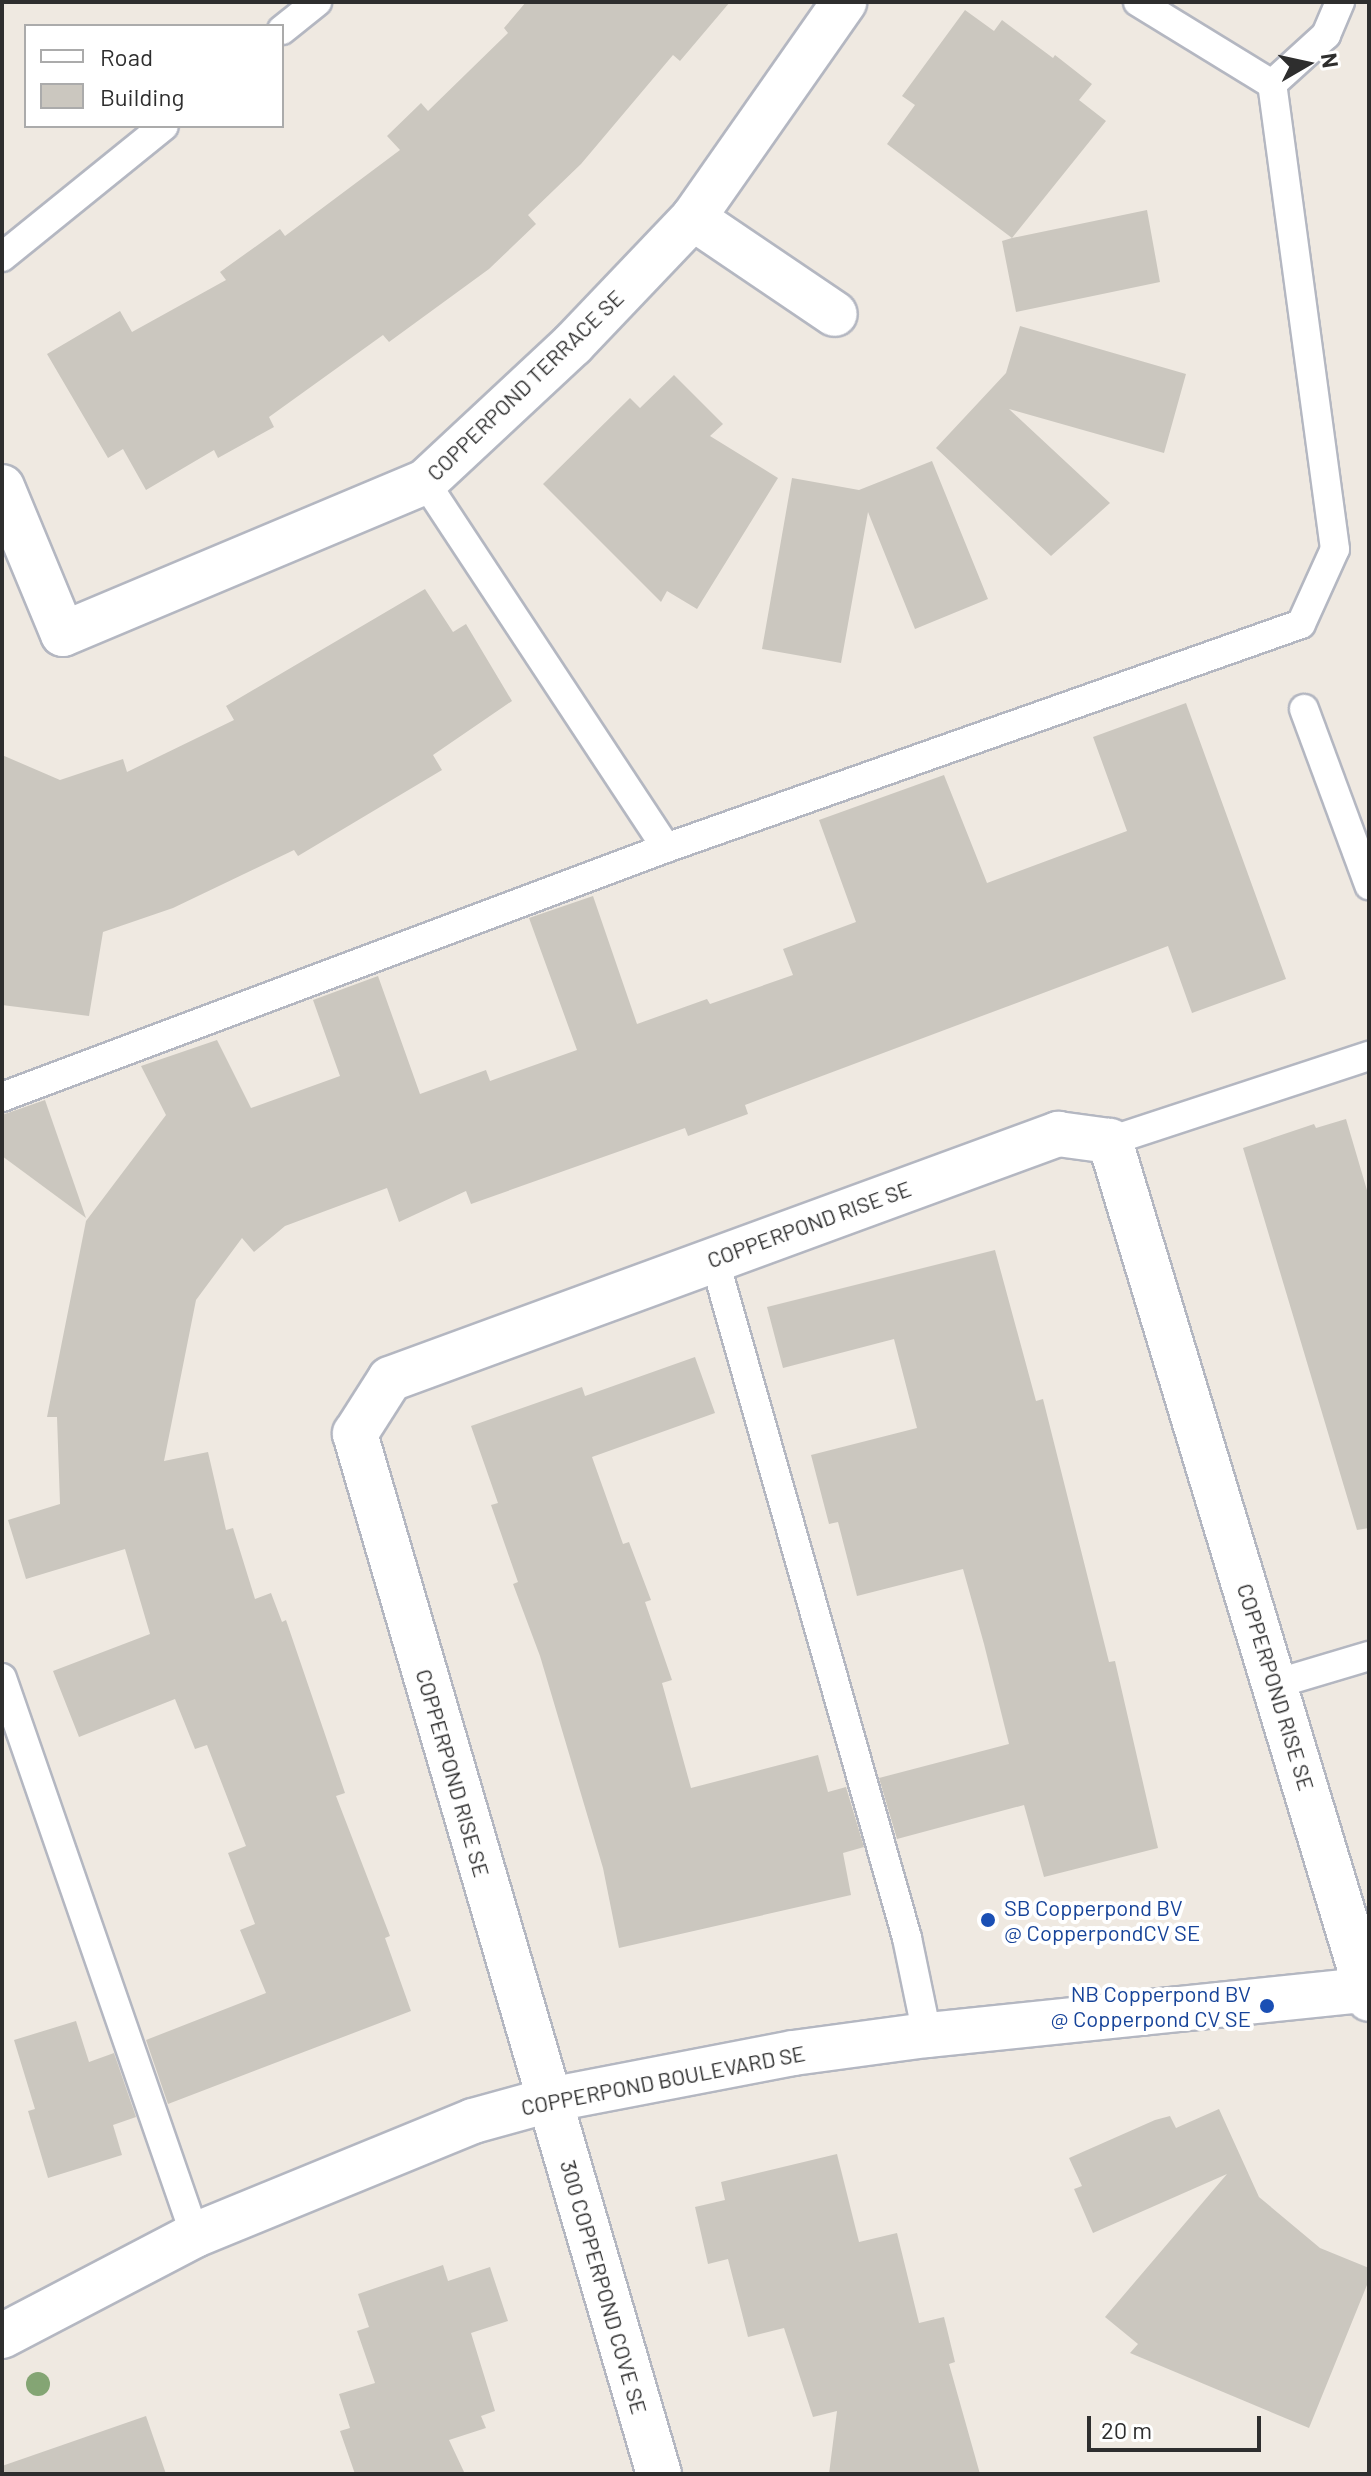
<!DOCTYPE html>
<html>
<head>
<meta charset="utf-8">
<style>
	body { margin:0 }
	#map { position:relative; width:1371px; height:2476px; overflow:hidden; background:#efe9e1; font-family:Barlow,sans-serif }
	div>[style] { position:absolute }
	.building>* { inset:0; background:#cbc7bf }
	.roads { filter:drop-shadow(2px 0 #b4b7c1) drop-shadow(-2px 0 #b4b7c1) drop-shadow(0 2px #b4b7c1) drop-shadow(0 -2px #b4b7c1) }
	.lane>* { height:28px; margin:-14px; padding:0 14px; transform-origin:14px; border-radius:14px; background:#fff }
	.street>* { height:44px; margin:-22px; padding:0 22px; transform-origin:22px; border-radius:22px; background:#fff }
	.secondary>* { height:44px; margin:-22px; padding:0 22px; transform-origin:22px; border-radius:22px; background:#fff }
	.trees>* { width:24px; height:24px; margin:-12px; border-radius:50%; background:#84a574 }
	.dots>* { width:22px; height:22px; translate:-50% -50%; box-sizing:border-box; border:4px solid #fff; border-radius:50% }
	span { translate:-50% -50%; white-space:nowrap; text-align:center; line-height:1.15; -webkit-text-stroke:8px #fff; paint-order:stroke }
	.street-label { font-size:22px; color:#2e2e2e }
	.transit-label { font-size:22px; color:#164399 }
	.left { translate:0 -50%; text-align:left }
	.right { translate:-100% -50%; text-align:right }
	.frame { position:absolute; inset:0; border:4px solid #2e2e2e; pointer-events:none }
	.legend { position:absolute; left:24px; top:24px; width:260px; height:104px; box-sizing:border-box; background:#fff; border:2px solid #ababab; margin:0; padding:10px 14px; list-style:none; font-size:24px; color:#2e2e2e }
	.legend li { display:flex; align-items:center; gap:16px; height:40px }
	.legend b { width:40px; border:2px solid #ababab }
	.north { position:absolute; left:1267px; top:24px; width:80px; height:80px; -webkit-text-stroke:6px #fff; paint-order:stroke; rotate:81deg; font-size:22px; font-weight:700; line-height:32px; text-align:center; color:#2e2e2e }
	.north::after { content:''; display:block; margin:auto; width:28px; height:36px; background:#2e2e2e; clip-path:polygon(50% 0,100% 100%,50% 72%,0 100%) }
	.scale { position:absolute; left:1087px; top:2416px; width:174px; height:36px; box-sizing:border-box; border:4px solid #2e2e2e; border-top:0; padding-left:10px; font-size:24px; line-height:28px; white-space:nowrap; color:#2e2e2e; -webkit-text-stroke:6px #fff; paint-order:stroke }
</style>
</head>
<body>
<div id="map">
	<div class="building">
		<div style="clip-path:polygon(526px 2px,730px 2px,680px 61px,673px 55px,581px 164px,528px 215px,536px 224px,489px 269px,389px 342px,383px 335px,269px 417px,274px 427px,218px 458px,214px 450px,146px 490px,123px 449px,108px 458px,47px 354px,120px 311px,132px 332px,226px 280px,220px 272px,280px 229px,285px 236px,400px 150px,387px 136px,421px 103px,428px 111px,508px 33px,504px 28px)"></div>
		<div style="clip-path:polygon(965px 10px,994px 31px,1002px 20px,1053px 58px,1055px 55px,1092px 84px,1079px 100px,1106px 121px,1012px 238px,1147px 210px,1160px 282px,1016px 312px,1002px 241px,1012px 238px,887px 144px,915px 105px,902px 96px)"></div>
		<div style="clip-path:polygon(1020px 326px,1186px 374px,1164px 453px,1009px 409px,1110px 503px,1051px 556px,936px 448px,1006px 373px)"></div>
		<div style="clip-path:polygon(674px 375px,723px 424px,710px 436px,778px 478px,697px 609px,667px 591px,661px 602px,543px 484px,630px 398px,640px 408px)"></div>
		<div style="clip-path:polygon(932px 461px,988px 599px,915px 629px,868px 512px,841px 663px,762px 649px,792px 478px,859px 490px)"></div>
		<div style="clip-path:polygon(425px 589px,453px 632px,466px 624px,512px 701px,433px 755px,442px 770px,298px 856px,294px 850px,173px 908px,103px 932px,89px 1016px,2px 1005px,2px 755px,60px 780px,123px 759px,127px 772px,234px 720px,226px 706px)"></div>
		<div style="clip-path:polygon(1186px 703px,1286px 979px,1192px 1013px,1168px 946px,745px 1105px,748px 1114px,688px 1136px,685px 1128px,471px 1204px,466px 1191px,399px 1222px,387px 1188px,285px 1226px,254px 1252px,242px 1238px,196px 1300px,164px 1461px,208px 1452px,226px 1530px,233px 1528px,255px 1599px,271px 1593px,282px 1622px,286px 1620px,345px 1793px,336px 1796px,390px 1936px,385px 1938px,411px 2011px,168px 2104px,146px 2040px,266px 1993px,240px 1930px,255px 1924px,228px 1853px,246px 1846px,207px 1745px,195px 1749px,175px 1699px,79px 1737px,53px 1671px,150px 1634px,125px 1549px,26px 1579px,8px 1520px,60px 1504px,57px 1417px,47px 1417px,86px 1221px,166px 1115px,141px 1066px,217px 1040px,251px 1108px,340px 1076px,313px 1000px,378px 976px,420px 1094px,486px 1070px,490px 1081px,577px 1050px,529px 918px,593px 896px,637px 1024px,707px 999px,710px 1004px,793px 975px,783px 949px,856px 922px,819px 820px,944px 775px,987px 883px,1127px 831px,1093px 737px)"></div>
		<div style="clip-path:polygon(45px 1100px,86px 1218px,2px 1156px,2px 1115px)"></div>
		<div style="clip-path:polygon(1346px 1119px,1369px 1197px,1369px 1528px,1357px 1530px,1243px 1148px,1314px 1124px,1316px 1128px)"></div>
		<div style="clip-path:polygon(995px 1250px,1036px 1401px,1043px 1399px,1109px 1662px,1115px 1661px,1158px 1848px,1044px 1877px,1024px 1805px,897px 1839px,879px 1778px,1009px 1744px,984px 1644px,963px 1569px,857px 1596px,838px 1522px,829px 1524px,811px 1455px,917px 1428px,894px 1339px,783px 1368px,767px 1307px)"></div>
		<div style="clip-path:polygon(695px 1357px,715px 1413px,592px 1457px,623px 1544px,629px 1542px,651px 1600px,645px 1602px,672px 1680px,662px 1683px,691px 1788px,818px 1755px,828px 1792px,846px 1787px,864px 1847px,843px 1853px,851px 1895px,619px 1948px,603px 1868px,540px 1656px,513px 1584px,518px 1582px,491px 1505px,498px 1503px,471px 1426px,582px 1387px,585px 1396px)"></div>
		<div style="clip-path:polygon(76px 2021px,89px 2062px,114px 2053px,136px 2117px,113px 2125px,122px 2155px,48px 2178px,28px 2111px,35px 2109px,14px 2040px)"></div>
		<div style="clip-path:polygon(1219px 2109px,1259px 2197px,1320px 2248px,1369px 2268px,1369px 2280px,1309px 2428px,1130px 2353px,1138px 2344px,1105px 2317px,1227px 2174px,1093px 2233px,1074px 2189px,1082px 2186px,1069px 2158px,1155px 2120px,1170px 2116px,1176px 2128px)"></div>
		<div style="clip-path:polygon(837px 2154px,859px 2242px,897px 2233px,919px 2323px,944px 2317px,955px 2362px,949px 2364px,980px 2474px,829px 2474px,837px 2411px,813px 2417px,784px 2328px,748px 2337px,728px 2259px,708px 2264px,695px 2207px,725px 2200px,721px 2182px)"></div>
		<div style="clip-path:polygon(443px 2265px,448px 2281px,490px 2267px,508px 2321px,471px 2333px,495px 2411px,481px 2416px,486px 2428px,449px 2440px,465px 2474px,355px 2474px,340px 2431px,350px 2428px,339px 2394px,375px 2383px,357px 2331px,369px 2327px,358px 2294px)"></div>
		<div style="clip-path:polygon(146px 2416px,166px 2474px,2px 2474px,2px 2466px)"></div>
	</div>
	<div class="roads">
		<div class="lane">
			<div style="left:1138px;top:2px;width:157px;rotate:31.5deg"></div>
			<div style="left:282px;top:30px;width:45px;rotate:-38.7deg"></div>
			<div style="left:2px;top:257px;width:208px;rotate:-39deg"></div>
			<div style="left:425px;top:482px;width:438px;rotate:56.6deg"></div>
			<div style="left:1304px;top:709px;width:188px;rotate:69.7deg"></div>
			<div style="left:2px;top:1097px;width:709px;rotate:-20.56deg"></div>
			<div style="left:666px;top:848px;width:673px;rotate:-19.43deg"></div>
			<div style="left:1301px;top:624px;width:82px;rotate:-65.6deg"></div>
			<div style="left:1335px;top:549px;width:469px;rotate:-97.7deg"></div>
			<div style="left:1272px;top:84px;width:73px;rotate:-42.2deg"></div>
			<div style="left:1326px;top:35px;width:36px;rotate:-67deg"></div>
			<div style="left:1110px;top:1141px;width:273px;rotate:-18.2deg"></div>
			<div style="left:714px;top:1258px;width:707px;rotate:74.15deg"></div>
			<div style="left:907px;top:1938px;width:99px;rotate:78.3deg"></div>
			<div style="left:2px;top:1678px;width:589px;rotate:70.89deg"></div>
			<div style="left:1275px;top:1684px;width:98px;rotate:-16.6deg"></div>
		</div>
		<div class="street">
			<div style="left:693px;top:218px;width:171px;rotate:34.1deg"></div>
			<div style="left:2px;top:487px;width:159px;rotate:67.5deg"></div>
			<div style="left:63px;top:634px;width:393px;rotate:-22.8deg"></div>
			<div style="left:425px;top:482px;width:202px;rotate:-43deg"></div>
			<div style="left:573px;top:344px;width:174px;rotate:-46.4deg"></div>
			<div style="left:693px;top:218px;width:264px;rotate:-55deg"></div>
			<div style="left:659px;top:2474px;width:1084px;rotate:-106.29deg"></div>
			<div style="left:355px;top:1434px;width:65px;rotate:-57.5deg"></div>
			<div style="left:390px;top:1379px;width:712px;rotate:-20.14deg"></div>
			<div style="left:1058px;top:1134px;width:52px;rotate:7.7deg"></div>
			<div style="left:1110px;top:1141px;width:896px;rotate:73.2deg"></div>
		</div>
		<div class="secondary">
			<div style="left:2px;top:2336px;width:218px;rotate:-27.6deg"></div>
			<div style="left:195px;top:2235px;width:300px;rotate:-22.3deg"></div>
			<div style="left:473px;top:2121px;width:79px;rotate:-15.4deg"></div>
			<div style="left:549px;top:2100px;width:248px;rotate:-10.9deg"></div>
			<div style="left:793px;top:2053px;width:135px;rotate:-7.7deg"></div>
			<div style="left:927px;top:2035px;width:444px;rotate:-5.9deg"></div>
		</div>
	</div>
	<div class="trees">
		<div style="left:38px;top:2384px"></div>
	</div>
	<div class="dots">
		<div style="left:988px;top:1920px;background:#1a4fb4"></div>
		<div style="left:1267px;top:2006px;background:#1a4fb4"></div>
	</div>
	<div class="street-label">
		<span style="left:525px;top:385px;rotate:-44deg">COPPERPOND TERRACE SE</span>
		<span style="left:809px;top:1224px;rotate:-20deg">COPPERPOND RISE SE</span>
		<span style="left:1276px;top:1687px;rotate:73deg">COPPERPOND RISE SE</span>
		<span style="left:453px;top:1773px;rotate:74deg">COPPERPOND RISE SE</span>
		<span style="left:663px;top:2080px;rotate:-11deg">COPPERPOND BOULEVARD SE</span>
		<span style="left:604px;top:2287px;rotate:74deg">300 COPPERPOND COVE SE</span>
	</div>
	<div class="transit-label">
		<span class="left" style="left:1004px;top:1920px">SB Copperpond BV<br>@ CopperpondCV SE</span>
		<span class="right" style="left:1251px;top:2006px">NB Copperpond BV<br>@ Copperpond CV SE</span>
	</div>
	<div class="frame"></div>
	<ul class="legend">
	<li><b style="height:10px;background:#fff"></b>Road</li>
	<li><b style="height:22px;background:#cbc7bf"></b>Building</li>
	</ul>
	<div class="north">N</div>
	<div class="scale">20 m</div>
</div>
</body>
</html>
